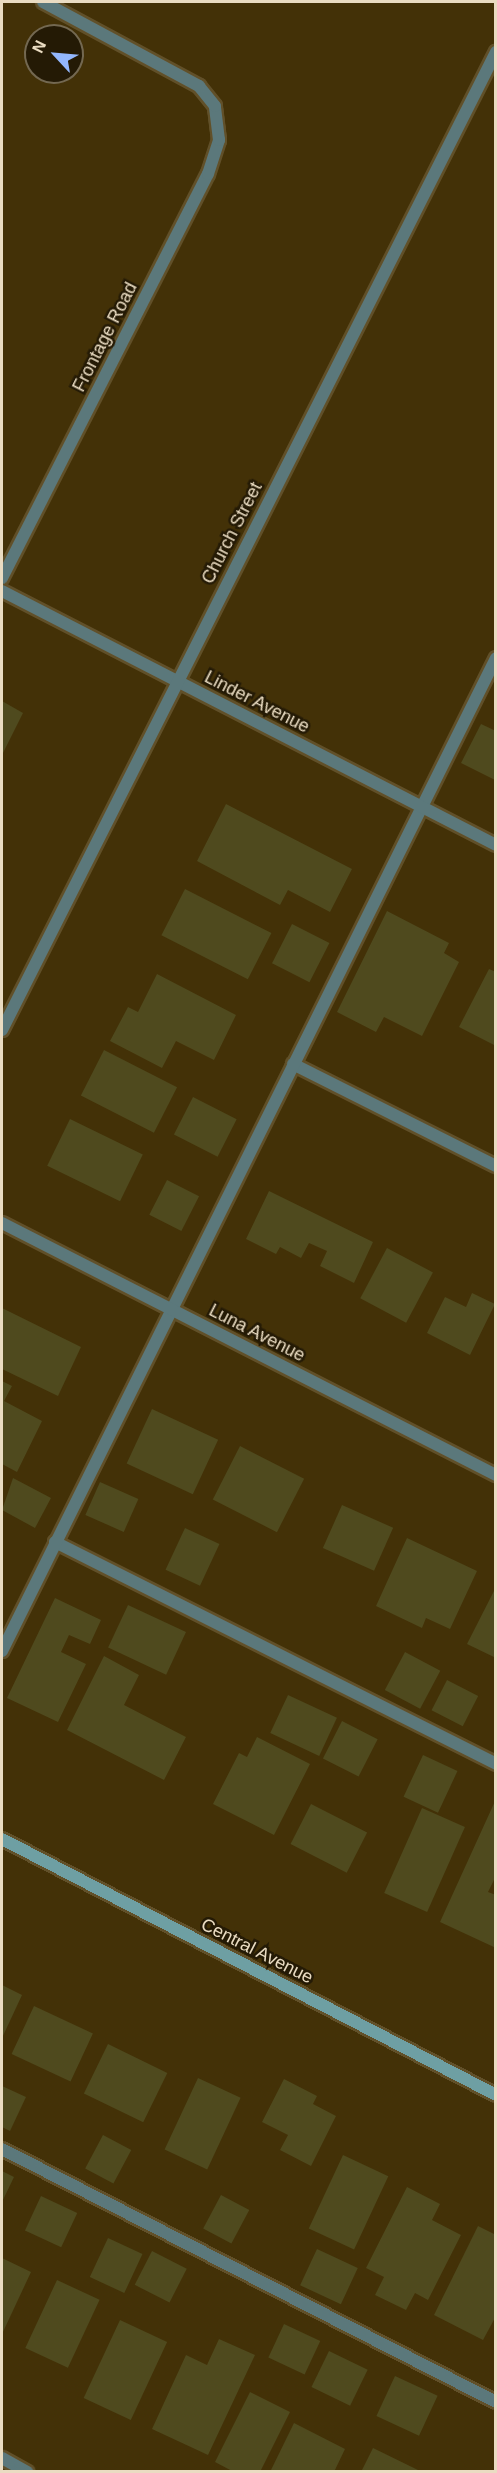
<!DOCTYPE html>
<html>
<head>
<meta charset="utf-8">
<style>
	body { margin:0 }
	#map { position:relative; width:497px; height:2473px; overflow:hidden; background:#433107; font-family:Arial,sans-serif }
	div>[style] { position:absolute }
	.building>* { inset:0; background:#4f4a1e; transform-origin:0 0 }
	.roads { filter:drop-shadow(2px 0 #615029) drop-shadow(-2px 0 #615029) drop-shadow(0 2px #615029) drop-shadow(0 -2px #615029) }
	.service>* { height:12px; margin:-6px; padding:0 6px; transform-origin:6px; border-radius:6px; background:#5b787b }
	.minor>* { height:12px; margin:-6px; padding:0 6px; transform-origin:6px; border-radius:6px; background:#5b787b }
	.tertiary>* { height:12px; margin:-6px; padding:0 6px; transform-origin:6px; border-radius:6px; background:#5b787b }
	.secondary>* { height:12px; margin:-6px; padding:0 6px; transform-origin:6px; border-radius:6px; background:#6e9fa3 }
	span { translate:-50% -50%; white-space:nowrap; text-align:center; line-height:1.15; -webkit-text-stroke:5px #241a05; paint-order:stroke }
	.street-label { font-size:18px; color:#eadcc2 }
	.frame { position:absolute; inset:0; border:3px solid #eadcc2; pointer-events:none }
	.north { position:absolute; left:24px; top:24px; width:60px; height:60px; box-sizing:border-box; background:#241a05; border:2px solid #736851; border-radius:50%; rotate:296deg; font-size:16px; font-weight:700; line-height:24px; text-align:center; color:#eadcc2 }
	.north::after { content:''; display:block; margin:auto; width:21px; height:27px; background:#93b7fd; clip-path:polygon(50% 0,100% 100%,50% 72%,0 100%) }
</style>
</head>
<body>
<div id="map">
	<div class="building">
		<div style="clip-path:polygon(2px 701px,23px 713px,2px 755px)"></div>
		<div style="clip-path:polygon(481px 724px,496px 731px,495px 780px,461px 763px)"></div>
		<div style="clip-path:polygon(226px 804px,352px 869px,330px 912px,288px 890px,280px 905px,197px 861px)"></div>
		<div style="left:185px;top:889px;width:97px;height:52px;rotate:27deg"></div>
		<div style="clip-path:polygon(387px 911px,449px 943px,444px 953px,459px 962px,422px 1036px,384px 1017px,376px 1032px,337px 1012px)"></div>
		<div style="left:292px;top:924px;width:42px;height:44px;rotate:27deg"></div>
		<div style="clip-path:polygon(489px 969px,496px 972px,496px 1046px,459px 1027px)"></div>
		<div style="clip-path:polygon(157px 974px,236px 1015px,214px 1060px,176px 1041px,162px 1068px,110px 1041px,128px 1007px,138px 1012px)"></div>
		<div style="left:104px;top:1050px;width:82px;height:51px;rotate:27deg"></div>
		<div style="left:193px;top:1097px;width:49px;height:42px;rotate:27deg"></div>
		<div style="left:70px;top:1119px;width:81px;height:52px;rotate:26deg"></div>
		<div style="left:167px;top:1180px;width:36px;height:39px;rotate:27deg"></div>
		<div style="clip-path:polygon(269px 1191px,373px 1242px,354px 1283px,320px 1266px,327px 1251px,309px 1243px,301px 1258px,280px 1247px,276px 1254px,246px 1239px)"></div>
		<div style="left:387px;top:1248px;width:52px;height:57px;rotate:28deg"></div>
		<div style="clip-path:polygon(472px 1293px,495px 1304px,470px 1355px,427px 1333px,445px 1297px,466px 1307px)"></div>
		<div style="clip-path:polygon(2px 1308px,81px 1347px,58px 1396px,2px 1369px)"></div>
		<div style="clip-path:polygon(2px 1381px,12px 1386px,4px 1401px,42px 1421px,17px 1472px,2px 1464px)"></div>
		<div style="left:152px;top:1409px;width:73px;height:60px;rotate:25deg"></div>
		<div style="left:240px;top:1446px;width:72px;height:60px;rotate:27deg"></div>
		<div style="clip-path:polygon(13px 1478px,51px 1498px,35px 1528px,2px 1510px)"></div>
		<div style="left:100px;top:1482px;width:42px;height:36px;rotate:24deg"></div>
		<div style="left:342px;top:1505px;width:56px;height:47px;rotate:24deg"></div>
		<div style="left:185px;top:1528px;width:38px;height:46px;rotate:25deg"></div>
		<div style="clip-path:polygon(407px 1538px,477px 1571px,450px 1629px,426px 1618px,422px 1628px,376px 1606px)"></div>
		<div style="clip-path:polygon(496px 1587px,496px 1658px,467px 1644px)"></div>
		<div style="clip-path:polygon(55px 1598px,101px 1620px,90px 1644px,69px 1635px,61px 1652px,86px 1664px,58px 1722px,7px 1698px)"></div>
		<div style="left:128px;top:1605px;width:64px;height:47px;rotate:25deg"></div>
		<div style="left:405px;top:1652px;width:40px;height:43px;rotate:28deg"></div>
		<div style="clip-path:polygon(104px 1656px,139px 1675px,124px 1705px,186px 1737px,164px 1780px,67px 1730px)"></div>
		<div style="left:447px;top:1680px;width:35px;height:34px;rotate:27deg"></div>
		<div style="left:288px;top:1695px;width:54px;height:42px;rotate:25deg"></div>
		<div style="left:342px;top:1721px;width:40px;height:42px;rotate:27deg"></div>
		<div style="clip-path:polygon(257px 1737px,310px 1764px,274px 1835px,213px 1804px,239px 1753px,247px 1757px)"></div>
		<div style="left:423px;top:1755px;width:38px;height:46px;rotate:25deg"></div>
		<div style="clip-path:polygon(496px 1799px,496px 1876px,488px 1892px,496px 1895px,496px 1948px,440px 1922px)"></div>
		<div style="left:311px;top:1804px;width:63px;height:45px;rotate:27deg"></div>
		<div style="left:422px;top:1808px;width:47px;height:93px;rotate:24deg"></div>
		<div style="clip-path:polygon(2px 1985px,22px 1995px,2px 2038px)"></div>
		<div style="left:34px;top:2006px;width:65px;height:53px;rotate:25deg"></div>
		<div style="left:108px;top:2044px;width:66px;height:55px;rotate:26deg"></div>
		<div style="left:198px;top:2078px;width:47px;height:79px;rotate:25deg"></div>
		<div style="clip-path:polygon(284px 2079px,317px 2096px,313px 2104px,336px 2116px,311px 2166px,280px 2150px,288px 2135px,262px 2122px)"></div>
		<div style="clip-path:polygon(2px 2086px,26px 2097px,10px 2131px,2px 2127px)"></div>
		<div style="left:103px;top:2135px;width:32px;height:38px;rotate:28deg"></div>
		<div style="left:343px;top:2155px;width:50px;height:81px;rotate:25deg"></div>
		<div style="clip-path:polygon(2px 2171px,14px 2177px,2px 2202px)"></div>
		<div style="clip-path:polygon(407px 2187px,440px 2204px,432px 2220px,461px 2235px,428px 2300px,415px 2293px,406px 2310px,375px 2295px,384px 2277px,366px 2268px)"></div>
		<div style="left:221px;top:2195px;width:32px;height:38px;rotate:28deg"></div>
		<div style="left:41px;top:2196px;width:40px;height:38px;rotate:25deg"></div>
		<div style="clip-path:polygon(478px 2226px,496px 2235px,496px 2316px,483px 2340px,434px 2315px)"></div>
		<div style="left:108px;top:2238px;width:38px;height:43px;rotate:25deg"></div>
		<div style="left:317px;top:2249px;width:45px;height:40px;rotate:25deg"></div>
		<div style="left:152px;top:2251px;width:39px;height:38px;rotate:27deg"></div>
		<div style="clip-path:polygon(2px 2258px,31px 2272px,2px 2334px)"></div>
		<div style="left:57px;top:2280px;width:47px;height:75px;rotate:25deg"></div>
		<div style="left:120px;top:2320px;width:52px;height:86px;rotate:25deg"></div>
		<div style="left:284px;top:2324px;width:40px;height:37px;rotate:25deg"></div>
		<div style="clip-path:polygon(219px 2339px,255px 2355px,208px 2455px,152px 2429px,186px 2355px,207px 2365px)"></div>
		<div style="left:329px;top:2351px;width:43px;height:40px;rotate:26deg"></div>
		<div style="left:395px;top:2376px;width:47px;height:44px;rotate:25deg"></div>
		<div style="clip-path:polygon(250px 2392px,290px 2412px,260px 2472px,234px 2472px,215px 2462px)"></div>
		<div style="clip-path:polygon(294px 2423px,345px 2449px,334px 2472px,270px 2472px)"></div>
		<div style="clip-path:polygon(373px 2448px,418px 2470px,417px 2472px,361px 2472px)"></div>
	</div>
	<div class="roads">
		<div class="service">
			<div style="left:293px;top:1064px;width:227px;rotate:26.7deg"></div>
			<div style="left:55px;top:1542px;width:494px;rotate:26.7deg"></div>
			<div style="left:2px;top:1651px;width:1109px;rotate:-63.55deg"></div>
			<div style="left:2px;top:2149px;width:555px;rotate:27.12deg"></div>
		</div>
		<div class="minor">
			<div style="left:2px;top:1223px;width:555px;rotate:27.03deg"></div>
			<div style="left:2px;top:2458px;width:29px;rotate:29deg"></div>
		</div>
		<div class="tertiary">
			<div style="left:2px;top:578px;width:453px;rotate:-63deg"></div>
			<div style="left:208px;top:174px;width:36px;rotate:-72deg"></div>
			<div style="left:219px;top:140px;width:34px;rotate:-97deg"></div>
			<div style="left:215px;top:106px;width:26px;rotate:-129deg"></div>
			<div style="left:199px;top:86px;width:177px;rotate:-151.7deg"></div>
			<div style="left:2px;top:591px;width:555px;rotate:27.21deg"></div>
			<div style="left:2px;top:1030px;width:1096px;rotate:-63.2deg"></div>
		</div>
		<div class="secondary">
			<div style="left:2px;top:1839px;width:556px;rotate:27.39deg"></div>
		</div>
	</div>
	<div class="street-label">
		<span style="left:105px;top:337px;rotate:-63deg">Frontage Road</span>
		<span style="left:232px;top:533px;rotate:-63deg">Church Street</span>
		<span style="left:257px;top:702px;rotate:27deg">Linder Avenue</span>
		<span style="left:257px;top:1333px;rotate:27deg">Luna Avenue</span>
		<span style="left:257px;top:1951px;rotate:27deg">Central Avenue</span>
	</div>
	<div class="frame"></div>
	<div class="north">N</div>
</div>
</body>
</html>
